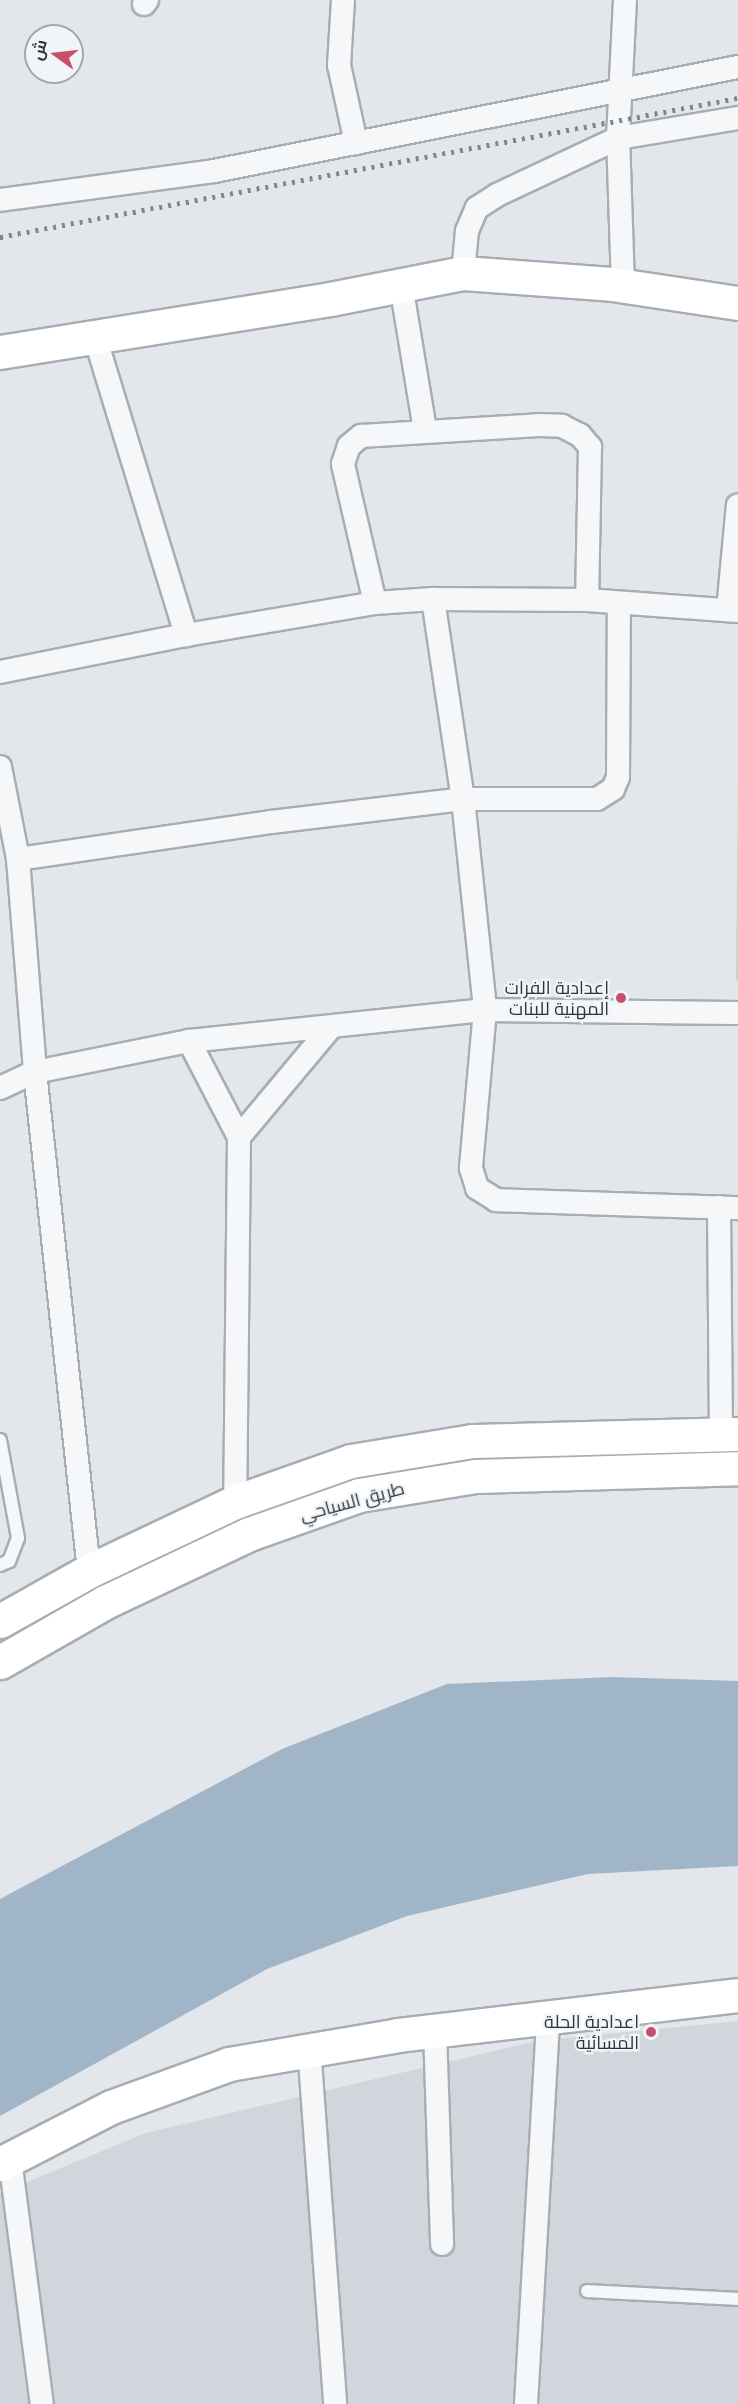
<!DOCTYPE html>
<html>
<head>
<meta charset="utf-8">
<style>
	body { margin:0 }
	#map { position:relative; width:738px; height:2404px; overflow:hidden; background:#e3e6ea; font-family:"Golos Text",Cairo,sans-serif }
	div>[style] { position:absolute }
	.built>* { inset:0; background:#d1d5dc }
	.green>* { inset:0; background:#c9d4c4 }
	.water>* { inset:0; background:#a0b6c8 }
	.roads { filter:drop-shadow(2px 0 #a8adb4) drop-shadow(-2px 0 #a8adb4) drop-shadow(0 2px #a8adb4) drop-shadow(0 -2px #a8adb4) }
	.lane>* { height:12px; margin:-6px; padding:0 6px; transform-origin:6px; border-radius:6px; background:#f5f7f9 }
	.street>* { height:22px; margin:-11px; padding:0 11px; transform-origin:11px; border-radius:11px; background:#f5f7f9 }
	.secondary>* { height:33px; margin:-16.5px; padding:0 16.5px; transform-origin:16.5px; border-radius:16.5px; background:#fff }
	.primary>* { height:33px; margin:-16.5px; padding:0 16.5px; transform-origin:16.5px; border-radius:16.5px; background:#fff }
	.rail>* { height:4.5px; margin-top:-2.25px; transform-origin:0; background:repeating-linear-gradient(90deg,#7d8693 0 3px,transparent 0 9px) }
	.dots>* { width:16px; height:16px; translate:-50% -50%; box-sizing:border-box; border:3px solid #f2f5f8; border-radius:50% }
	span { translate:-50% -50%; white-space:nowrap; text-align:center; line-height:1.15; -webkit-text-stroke:4.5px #f2f5f8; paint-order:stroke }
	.poi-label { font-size:18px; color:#2b3542 }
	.right { translate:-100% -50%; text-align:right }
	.street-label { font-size:18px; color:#2b3542 }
	.north { position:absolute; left:24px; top:24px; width:60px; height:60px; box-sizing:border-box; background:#f2f5f8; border:2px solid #a2a8af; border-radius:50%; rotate:285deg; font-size:16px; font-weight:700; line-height:24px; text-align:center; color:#2b3542 }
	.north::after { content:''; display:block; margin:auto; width:21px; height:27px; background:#c84f68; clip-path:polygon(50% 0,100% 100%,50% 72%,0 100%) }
</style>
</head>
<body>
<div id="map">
	<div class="built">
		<div style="clip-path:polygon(738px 2021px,738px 2404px,0 2404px,0 2193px,146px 2133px,537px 2041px)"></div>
	</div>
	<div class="green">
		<div style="clip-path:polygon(738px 781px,738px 980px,736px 980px)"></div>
	</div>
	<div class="water">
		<div style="clip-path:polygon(612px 1677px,738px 1681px,738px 1866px,588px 1874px,407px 1916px,267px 1969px,0 2116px,0 1899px,282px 1749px,447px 1684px)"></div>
	</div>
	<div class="roads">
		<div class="lane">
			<div style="left:0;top:1440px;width:100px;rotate:79.6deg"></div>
			<div style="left:18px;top:1538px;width:25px;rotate:111deg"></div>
			<div style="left:9px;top:1561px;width:10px;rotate:156deg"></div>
			<div style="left:587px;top:2291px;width:151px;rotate:3deg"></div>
		</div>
		<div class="street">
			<div style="left:343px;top:0;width:65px;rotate:93.5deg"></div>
			<div style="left:339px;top:65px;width:80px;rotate:77.7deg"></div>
			<div style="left:144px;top:4px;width:5px;rotate:-53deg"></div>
			<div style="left:0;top:200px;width:216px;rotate:-7.7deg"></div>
			<div style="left:214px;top:171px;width:534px;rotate:-11.23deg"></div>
			<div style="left:463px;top:273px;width:42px;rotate:-84.6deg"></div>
			<div style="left:467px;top:231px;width:25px;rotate:-67deg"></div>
			<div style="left:477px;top:208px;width:24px;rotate:-33deg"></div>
			<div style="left:497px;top:195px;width:134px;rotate:-25.2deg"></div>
			<div style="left:618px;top:138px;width:122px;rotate:-9.5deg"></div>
			<div style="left:401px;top:285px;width:147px;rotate:80.6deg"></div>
			<div style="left:623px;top:286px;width:148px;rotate:-91.9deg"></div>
			<div style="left:618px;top:138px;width:138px;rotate:-87.1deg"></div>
			<div style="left:95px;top:337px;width:312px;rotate:73deg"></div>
			<div style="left:433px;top:599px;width:202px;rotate:81.5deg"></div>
			<div style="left:463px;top:799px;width:212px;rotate:84deg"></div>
			<div style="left:485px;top:1010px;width:159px;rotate:95.1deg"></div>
			<div style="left:471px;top:1168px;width:21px;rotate:73deg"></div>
			<div style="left:477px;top:1188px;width:22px;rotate:32deg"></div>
			<div style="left:496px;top:1200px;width:242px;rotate:1.9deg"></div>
			<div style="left:375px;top:603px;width:143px;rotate:-103deg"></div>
			<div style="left:343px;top:464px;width:19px;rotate:-72deg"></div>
			<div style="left:349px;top:446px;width:16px;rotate:-40deg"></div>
			<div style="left:361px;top:436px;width:178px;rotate:-3.5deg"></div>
			<div style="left:539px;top:425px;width:23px;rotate:2deg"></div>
			<div style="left:562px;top:426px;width:20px;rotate:27deg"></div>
			<div style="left:580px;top:435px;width:16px;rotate:50deg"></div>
			<div style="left:590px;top:447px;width:153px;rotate:91.1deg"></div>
			<div style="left:728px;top:610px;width:105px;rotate:-84.6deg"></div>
			<div style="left:0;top:672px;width:190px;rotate:-11.3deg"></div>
			<div style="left:186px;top:635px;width:192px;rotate:-9.6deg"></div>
			<div style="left:375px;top:603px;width:58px;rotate:-3.9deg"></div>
			<div style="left:433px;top:599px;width:154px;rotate:0.4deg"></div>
			<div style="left:587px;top:600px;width:151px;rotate:4.2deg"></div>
			<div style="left:0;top:767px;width:94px;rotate:78.9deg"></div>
			<div style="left:18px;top:859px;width:214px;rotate:85.4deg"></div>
			<div style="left:35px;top:1072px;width:502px;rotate:83.82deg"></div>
			<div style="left:18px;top:859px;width:256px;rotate:-8.3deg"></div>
			<div style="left:271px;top:822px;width:193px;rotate:-6.8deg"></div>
			<div style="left:463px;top:799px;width:134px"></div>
			<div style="left:597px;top:799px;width:19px;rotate:-32deg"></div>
			<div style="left:613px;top:789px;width:13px;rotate:-67deg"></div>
			<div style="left:618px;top:777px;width:174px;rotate:-89.7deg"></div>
			<div style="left:189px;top:1041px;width:108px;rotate:62.5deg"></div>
			<div style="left:239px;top:1137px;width:365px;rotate:90.6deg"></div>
			<div style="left:0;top:1088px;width:38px;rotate:-25deg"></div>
			<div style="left:35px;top:1072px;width:157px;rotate:-11.4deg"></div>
			<div style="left:189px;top:1041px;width:298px;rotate:-6deg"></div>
			<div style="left:485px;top:1010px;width:253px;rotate:0.7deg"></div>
			<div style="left:239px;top:1137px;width:142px;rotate:-50.1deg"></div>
			<div style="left:719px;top:1207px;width:227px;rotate:89.5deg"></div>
			<div style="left:435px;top:2030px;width:214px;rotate:88.1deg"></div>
			<div style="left:309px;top:2047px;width:358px;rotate:85.8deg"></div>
			<div style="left:10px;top:2159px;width:247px;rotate:82.6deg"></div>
			<div style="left:526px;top:2404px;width:388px;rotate:-86.7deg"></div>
		</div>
		<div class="secondary">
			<div style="left:0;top:352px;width:334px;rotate:-9.1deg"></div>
			<div style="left:330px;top:299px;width:136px;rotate:-11.1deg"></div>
			<div style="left:463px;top:273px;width:149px;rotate:4.2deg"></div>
			<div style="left:612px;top:284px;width:127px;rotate:8.6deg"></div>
			<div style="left:0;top:2164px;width:125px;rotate:-27.2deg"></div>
			<div style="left:111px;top:2107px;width:126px;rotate:-20deg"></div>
			<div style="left:229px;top:2064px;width:171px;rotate:-9.7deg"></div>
			<div style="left:398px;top:2035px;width:342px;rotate:-6.7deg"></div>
		</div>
		<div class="primary">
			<div style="left:0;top:1621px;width:102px;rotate:-29.3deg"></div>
			<div style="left:89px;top:1571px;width:161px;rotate:-25.3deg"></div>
			<div style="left:235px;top:1502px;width:123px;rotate:-19.5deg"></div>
			<div style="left:351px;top:1461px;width:123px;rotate:-9.4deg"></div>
			<div style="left:472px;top:1441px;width:266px;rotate:-1.5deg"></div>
			<div style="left:0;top:1662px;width:121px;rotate:-29.7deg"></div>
			<div style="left:105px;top:1602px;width:159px;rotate:-25.3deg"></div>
			<div style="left:249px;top:1534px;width:117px;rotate:-19.5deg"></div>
			<div style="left:359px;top:1495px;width:118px;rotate:-9.3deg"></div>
			<div style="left:475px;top:1476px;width:263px;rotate:-1.7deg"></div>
		</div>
	</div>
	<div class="rail">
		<div style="left:0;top:237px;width:751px;rotate:-10.67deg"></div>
	</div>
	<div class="dots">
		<div style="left:621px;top:998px;background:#c84f68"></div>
		<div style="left:651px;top:2032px;background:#c84f68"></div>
	</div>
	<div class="poi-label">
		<span class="right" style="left:609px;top:998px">إعدادية الفرات<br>المهنية للبنات</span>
		<span class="right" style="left:639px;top:2032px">اعدادية الحلة<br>المسائية</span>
	</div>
	<div class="street-label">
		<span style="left:352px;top:1501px;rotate:-15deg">طريق السياحي</span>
	</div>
	<div class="north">ش</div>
</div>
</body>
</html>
